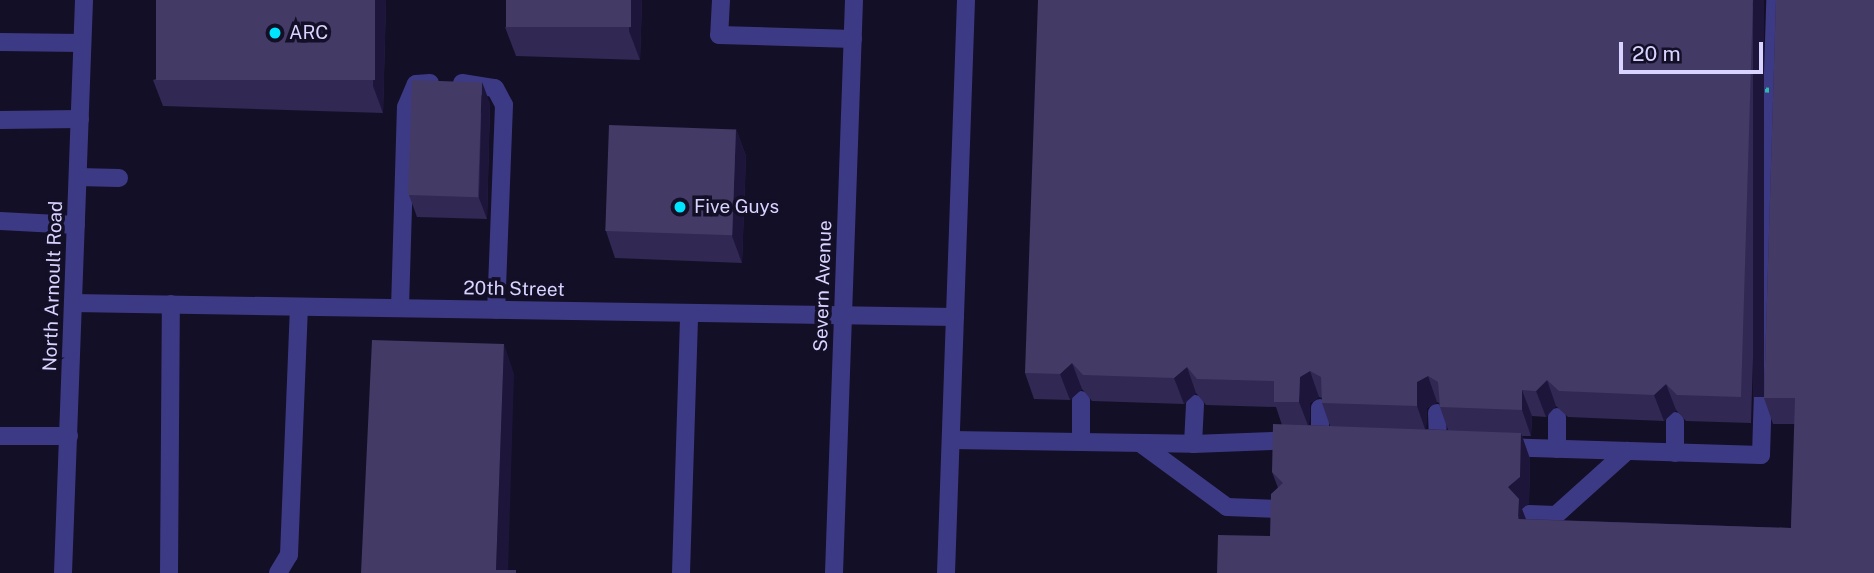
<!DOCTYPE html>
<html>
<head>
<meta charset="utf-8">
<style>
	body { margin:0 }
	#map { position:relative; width:1874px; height:573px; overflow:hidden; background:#130f26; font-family:"Public Sans",sans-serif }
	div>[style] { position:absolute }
	.minor>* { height:18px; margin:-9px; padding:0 9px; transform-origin:9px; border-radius:9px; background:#3d3a85 }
	.path-bridge>* { height:4.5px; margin-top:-2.25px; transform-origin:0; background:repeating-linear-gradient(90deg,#2fb8b0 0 3.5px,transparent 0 8.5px) }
	.wall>* { inset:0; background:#312854 }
	.shaded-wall>* { inset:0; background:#1d163a; transform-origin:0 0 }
	.building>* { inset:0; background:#433a66; transform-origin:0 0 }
	.dots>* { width:19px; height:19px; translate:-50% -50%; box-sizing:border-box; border:4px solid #130f26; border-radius:50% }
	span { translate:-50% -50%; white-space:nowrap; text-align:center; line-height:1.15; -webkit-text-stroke:7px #130f26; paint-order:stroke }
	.poi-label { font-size:19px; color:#d9d4ff }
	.left { translate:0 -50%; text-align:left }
	.street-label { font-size:19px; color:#d9d4ff }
	.scale { position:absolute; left:1619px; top:42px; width:144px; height:32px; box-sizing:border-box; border:4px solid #d9d4ff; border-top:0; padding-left:9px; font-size:21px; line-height:24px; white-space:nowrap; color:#d9d4ff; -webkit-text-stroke:5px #130f26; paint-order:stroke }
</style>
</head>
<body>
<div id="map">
	<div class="minor">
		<div style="left:721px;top:0;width:35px;rotate:93deg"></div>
		<div style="left:719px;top:35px;width:134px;rotate:1.7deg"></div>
		<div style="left:0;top:42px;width:82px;rotate:0.7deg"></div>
		<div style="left:462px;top:83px;width:33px;rotate:9deg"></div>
		<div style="left:495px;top:88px;width:19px;rotate:62deg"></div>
		<div style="left:504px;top:105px;width:205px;rotate:92.2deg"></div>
		<div style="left:0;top:120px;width:80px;rotate:-0.7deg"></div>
		<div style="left:78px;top:177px;width:41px;rotate:1.4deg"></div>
		<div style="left:0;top:221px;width:76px;rotate:3deg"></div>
		<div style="left:73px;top:303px;width:882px;rotate:0.91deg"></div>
		<div style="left:400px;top:308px;width:201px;rotate:-88.3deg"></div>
		<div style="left:406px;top:107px;width:25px;rotate:-67deg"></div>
		<div style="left:416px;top:84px;width:14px;rotate:-4deg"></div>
		<div style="left:1320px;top:408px;width:33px;rotate:90deg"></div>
		<div style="left:1437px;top:413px;width:32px;rotate:88deg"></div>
		<div style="left:1557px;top:417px;width:32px;rotate:90deg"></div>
		<div style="left:1675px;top:421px;width:32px;rotate:90deg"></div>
		<div style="left:0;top:436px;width:69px"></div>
		<div style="left:951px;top:440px;width:242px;rotate:0.9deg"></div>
		<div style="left:1193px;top:444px;width:104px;rotate:-2.2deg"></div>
		<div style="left:1081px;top:442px;width:42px;rotate:-90deg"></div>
		<div style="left:1140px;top:443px;width:108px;rotate:36.3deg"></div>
		<div style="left:1227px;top:507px;width:54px;rotate:2.1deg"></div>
		<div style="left:1193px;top:444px;width:40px;rotate:-87.1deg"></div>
		<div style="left:1503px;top:447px;width:258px;rotate:1.8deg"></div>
		<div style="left:1761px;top:455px;width:455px;rotate:-88.2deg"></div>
		<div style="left:1529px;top:514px;width:27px;rotate:2deg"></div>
		<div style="left:1556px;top:515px;width:96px;rotate:-42deg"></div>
		<div style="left:63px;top:573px;width:573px;rotate:-87.9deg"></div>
		<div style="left:169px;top:573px;width:269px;rotate:-89.6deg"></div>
		<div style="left:278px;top:573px;width:21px;rotate:-59deg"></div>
		<div style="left:289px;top:555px;width:248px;rotate:-87.7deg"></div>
		<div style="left:681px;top:573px;width:260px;rotate:-88.2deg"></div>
		<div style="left:834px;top:573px;width:573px;rotate:-88deg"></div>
		<div style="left:946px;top:573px;width:573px;rotate:-88deg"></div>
	</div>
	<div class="path-bridge">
		<div style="left:1757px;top:89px;width:22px;rotate:3deg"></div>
	</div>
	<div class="wall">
		<div style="clip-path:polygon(386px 0,383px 113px,163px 106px,153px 80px)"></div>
		<div style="clip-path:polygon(642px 0,640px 60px,516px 56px,505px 27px)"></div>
		<div style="clip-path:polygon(evenodd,1764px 0,1751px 423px,1686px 421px,1676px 410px,1664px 421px,1568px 417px,1556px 406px,1546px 417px,1532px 416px,1531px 436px,1522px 436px,1530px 459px,1529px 503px,1522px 509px,1526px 519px,1791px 528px,1795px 424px,1773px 424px,1764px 398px,1776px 0,1874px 573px,1270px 536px,1278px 488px,1272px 472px,1282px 425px,1276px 407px,1206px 405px,1196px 393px,1184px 404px,1092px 401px,1082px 389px,1070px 400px,1034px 399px,1025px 373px,1764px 0,1319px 397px,1322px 398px,1322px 403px,1330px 426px,1309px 425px,1310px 403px,1319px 397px,1764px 0,1437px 402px,1439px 403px,1440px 407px,1448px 430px,1426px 429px,1427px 408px,1437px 402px)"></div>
		<div style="clip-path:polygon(490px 103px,487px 219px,417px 217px,409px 195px)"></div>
		<div style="clip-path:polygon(736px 129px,746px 156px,742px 263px,615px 258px,606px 231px)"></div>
	</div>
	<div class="shaded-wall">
		<div style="clip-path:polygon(375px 0,386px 0,383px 113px,373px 86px)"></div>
		<div style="clip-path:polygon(631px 0,642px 0,640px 60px,629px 31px)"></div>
		<div style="left:1753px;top:0;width:11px;height:397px"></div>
		<div style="clip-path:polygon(482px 82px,490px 103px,487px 219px,479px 198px)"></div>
		<div style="clip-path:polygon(736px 129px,746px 156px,742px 263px,732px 236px)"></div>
		<div style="clip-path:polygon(504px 344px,514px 374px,508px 573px,496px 570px)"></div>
		<div style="clip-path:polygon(1072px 363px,1082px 389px,1070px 400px,1060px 374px)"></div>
		<div style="clip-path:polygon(1187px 367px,1196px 393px,1184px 404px,1174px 378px)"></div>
		<div style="clip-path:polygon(1310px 371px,1319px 397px,1310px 403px,1309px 428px,1299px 402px,1300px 377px)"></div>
		<div style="clip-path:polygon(1428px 376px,1437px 402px,1427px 408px,1426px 432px,1417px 406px,1417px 382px)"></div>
		<div style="clip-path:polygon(1547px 380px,1556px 406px,1546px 417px,1536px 391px)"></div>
		<div style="clip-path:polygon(1666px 384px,1676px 410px,1664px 421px,1654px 395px)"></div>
		<div style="clip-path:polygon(1522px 390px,1532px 416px,1531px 436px,1522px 410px)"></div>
		<div style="clip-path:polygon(1521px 433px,1530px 459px,1529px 503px,1522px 509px,1528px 525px,1528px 544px,1508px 487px)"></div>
	</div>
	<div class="building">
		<div style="left:156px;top:0;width:219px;height:80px"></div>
		<div style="left:506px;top:0;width:125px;height:27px"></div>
		<div style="clip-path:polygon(1038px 0,1753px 0,1741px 397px,1677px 395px,1666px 384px,1654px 395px,1559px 391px,1547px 380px,1536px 391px,1522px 390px,1522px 410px,1440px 407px,1438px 382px,1428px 376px,1417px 382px,1417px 406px,1322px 403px,1321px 377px,1310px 371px,1300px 377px,1299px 402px,1274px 402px,1274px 381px,1197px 379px,1187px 367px,1174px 378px,1083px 375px,1072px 363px,1060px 374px,1025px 373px)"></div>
		<div style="clip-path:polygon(1776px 0,1874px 0,1874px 573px,1217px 573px,1218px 535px,1270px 536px,1271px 494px,1283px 483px,1272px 472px,1273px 424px,1521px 433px,1520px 477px,1508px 487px,1519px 499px,1518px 519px,1791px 528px,1795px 398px,1764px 398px)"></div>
		<div style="left:412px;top:80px;width:70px;height:115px;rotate:2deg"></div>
		<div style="left:609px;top:125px;width:127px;height:106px;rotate:2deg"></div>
		<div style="clip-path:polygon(372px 340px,504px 344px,496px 570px,516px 570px,516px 573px,361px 573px)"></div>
	</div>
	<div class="dots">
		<div style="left:275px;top:33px;background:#00e5ff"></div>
		<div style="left:680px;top:207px;background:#00e5ff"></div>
	</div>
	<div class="poi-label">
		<span class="left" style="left:289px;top:33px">ARC</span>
		<span class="left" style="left:694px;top:207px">Five Guys</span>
	</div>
	<div class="street-label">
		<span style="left:53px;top:286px;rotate:-88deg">North Arnoult Road</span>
		<span style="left:823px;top:286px;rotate:-88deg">Severn Avenue</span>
		<span style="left:514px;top:289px;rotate:1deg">20th Street</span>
	</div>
	<div class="scale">20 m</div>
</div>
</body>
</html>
